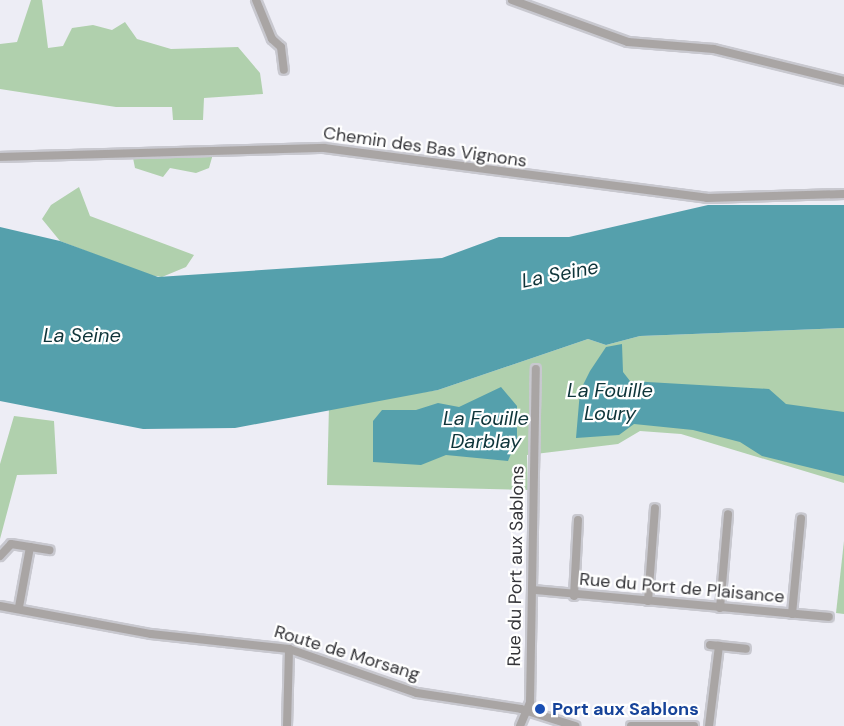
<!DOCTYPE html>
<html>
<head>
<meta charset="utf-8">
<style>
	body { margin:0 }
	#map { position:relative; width:844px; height:726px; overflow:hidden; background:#ededf5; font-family:"DM Sans",sans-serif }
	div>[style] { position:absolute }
	.green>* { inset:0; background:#b0d0ad }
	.water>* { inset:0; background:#55a0ac }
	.roads { filter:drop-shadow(2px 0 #c8c8cf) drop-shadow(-2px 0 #c8c8cf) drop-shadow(0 2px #c8c8cf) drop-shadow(0 -2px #c8c8cf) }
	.minor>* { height:8px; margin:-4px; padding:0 4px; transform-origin:4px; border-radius:4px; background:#a9a5a4 }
	.dots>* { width:16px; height:16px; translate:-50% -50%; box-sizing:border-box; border:3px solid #fff; border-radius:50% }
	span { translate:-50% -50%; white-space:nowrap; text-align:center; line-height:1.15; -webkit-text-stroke:4.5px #fff; paint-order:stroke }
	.street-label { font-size:18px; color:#343438 }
	.transit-label { font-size:18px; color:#164399; font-weight:700 }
	.left { translate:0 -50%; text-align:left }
	.water-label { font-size:20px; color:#0f353a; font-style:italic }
</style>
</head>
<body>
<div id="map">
	<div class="green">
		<div style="clip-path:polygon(31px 0,42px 0,48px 48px,63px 46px,72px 28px,93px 25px,112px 30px,125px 22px,137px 39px,171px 49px,238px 47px,260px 73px,263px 94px,204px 98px,203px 120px,173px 120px,172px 107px,116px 107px,0 89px,0 44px,17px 42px)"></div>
		<div style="clip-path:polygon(213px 154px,209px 168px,196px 173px,170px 168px,163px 177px,135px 168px,133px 158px)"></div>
		<div style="clip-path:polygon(79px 187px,90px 216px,194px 255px,186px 267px,162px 277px,148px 275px,60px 241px,42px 219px,51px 205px)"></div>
		<div style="clip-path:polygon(844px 328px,844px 483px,681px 434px,640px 431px,618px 444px,527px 455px,528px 490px,327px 485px,329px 406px,438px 390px,588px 339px,606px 345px,640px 336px)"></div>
		<div style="clip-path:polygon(14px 416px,54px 421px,57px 474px,17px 475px,0 539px,0 464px)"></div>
		<div style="clip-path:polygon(844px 541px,844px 614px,836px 613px)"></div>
	</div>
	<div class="water">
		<div style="clip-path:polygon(708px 205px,844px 205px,844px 328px,640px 336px,606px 345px,588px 339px,438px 390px,235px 428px,143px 429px,0 401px,0 227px,60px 241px,158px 277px,442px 258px,499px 237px,569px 237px)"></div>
		<div style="clip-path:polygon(622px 344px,623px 372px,630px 381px,769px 389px,786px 404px,844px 412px,844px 476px,762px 456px,740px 442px,693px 430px,634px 424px,619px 435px,576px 438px,580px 391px,590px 371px,606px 347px)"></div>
		<div style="clip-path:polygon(501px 387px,517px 406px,517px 439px,508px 461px,446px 455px,421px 465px,373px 462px,373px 421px,382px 410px,416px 410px,438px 403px,459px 407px)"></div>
	</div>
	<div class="roads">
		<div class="minor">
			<div style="left:256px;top:0;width:42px;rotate:67.7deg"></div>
			<div style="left:272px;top:39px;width:12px;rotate:42deg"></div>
			<div style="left:281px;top:47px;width:23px;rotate:83deg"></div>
			<div style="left:512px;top:0;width:123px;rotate:19.9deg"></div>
			<div style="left:628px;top:42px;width:86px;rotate:4.7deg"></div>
			<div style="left:714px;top:49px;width:134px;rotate:13.8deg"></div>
			<div style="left:0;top:157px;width:324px;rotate:-1.6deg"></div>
			<div style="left:324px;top:148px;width:386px;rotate:7.4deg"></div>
			<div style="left:707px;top:198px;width:137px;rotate:-1.7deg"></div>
			<div style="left:0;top:556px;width:16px;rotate:-47deg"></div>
			<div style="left:11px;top:544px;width:39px;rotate:9deg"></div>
			<div style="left:534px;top:590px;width:296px;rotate:5.2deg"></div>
			<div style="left:574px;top:596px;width:76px;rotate:-87deg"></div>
			<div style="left:648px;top:601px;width:93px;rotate:-85.7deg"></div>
			<div style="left:0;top:606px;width:154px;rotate:10.5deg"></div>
			<div style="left:151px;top:634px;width:139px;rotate:6.2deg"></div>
			<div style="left:289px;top:649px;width:135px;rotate:19deg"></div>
			<div style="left:417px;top:693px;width:105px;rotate:8.7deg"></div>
			<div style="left:521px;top:709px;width:57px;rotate:17.5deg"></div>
			<div style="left:19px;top:607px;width:61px;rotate:-79.6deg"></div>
			<div style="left:720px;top:608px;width:94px;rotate:-85.1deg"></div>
			<div style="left:792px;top:614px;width:96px;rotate:-84.6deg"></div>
			<div style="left:710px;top:645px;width:36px;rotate:6deg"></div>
			<div style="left:287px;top:726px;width:77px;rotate:-88.5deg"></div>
			<div style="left:520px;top:726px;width:26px;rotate:-67deg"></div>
			<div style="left:530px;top:702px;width:333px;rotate:-89deg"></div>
			<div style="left:631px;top:726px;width:63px"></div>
			<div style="left:709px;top:726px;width:81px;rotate:-82.9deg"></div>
		</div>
	</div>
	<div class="dots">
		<div style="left:540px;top:709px;background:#1a4fb4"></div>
	</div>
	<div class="street-label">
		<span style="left:425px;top:147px;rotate:8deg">Chemin des Bas Vignons</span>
		<span style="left:516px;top:566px;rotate:-89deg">Rue du Port aux Sablons</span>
		<span style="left:682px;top:588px;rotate:5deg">Rue du Port de Plaisance</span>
		<span style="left:347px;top:653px;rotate:17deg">Route de Morsang</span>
	</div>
	<div class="transit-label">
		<span class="left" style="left:552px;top:709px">Port aux Sablons</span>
	</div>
	<div class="water-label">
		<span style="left:560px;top:274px;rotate:-11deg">La Seine</span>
		<span style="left:82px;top:335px">La Seine</span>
		<span style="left:610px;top:402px">La Fouille<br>Loury</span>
		<span style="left:486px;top:430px">La Fouille<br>Darblay</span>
	</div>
</div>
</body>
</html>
